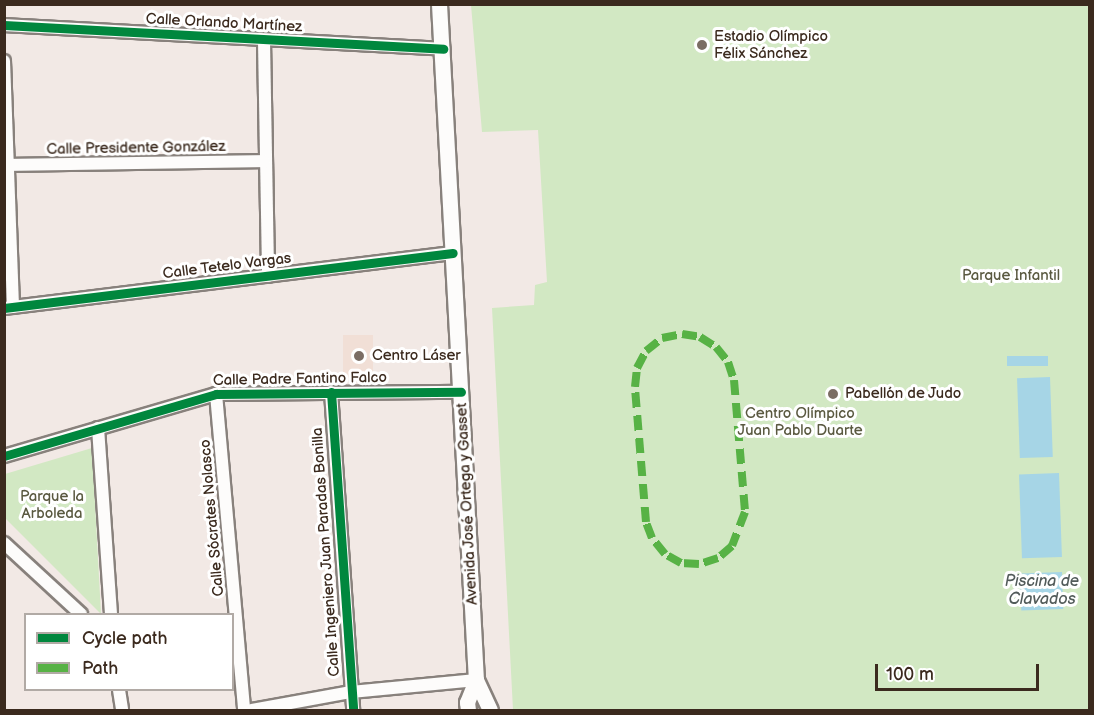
<!DOCTYPE html>
<html>
<head>
<meta charset="utf-8">
<style>
	body { margin:0 }
	#map { position:relative; width:1094px; height:715px; overflow:hidden; background:#f2e9e5; font-family:"Balsamiq Sans",sans-serif }
	div>[style] { position:absolute }
	.built>* { inset:0; background:#f1dfd6; transform-origin:0 0 }
	.green>* { inset:0; background:#d2e8c3 }
	.water>* { inset:0; background:#a6d5e6; transform-origin:0 0 }
	.roads { filter:drop-shadow(2px 0 #88817c) drop-shadow(-2px 0 #88817c) drop-shadow(0 2px #88817c) drop-shadow(0 -2px #88817c) }
	.minor>* { height:12px; margin:-6px; padding:0 6px; transform-origin:6px; border-radius:6px; background:#fdfcfb }
	.major>* { height:15px; margin:-7.5px; padding:0 7.5px; transform-origin:7.5px; border-radius:7.5px; background:#fdfcfb }
	.quiet>* { height:8px; margin-top:-4px; transform-origin:0; background:repeating-linear-gradient(90deg,#57b245 0 15px,transparent 0 23px) }
	.cycleway>* { height:9px; margin:-4.5px; padding:0 4.5px; transform-origin:4.5px; border-radius:4.5px; background:#00873e }
	.dots>* { width:16px; height:16px; translate:-50% -50%; box-sizing:border-box; border:3px solid #fff; border-radius:50% }
	span { translate:-50% -50%; white-space:nowrap; text-align:center; line-height:1.15; -webkit-text-stroke:6px #fff; paint-order:stroke }
	.street-label { font-size:15px; color:#3b2a1e }
	.poi-label { font-size:15px; color:#3b2a1e }
	.left { translate:0 -50%; text-align:left }
	.park-label { font-size:15px; color:#5a5940 }
	.water-label { font-size:16px; color:#525b5a; font-style:italic }
	.frame { position:absolute; inset:0; border:6px solid #3b2a1e; pointer-events:none }
	.legend { position:absolute; left:24px; top:613px; width:210px; height:78px; box-sizing:border-box; background:#fff; border:2px solid #b1aaa5; margin:0; padding:8px 10px; list-style:none; font-size:18px; color:#3b2a1e }
	.legend li { display:flex; align-items:center; gap:12px; height:30px }
	.legend b { width:30px; border:2px solid #b1aaa5 }
	.scale { position:absolute; left:875px; top:664px; width:164px; height:27px; box-sizing:border-box; border:3px solid #3b2a1e; border-top:0; padding-left:8px; font-size:18px; line-height:21px; white-space:nowrap; color:#3b2a1e; -webkit-text-stroke:4px #fff; paint-order:stroke }
</style>
</head>
<body>
<div id="map">
	<div class="built">
		<div style="left:343px;top:335px;width:30px;height:43px"></div>
	</div>
	<div class="green">
		<div style="clip-path:polygon(471px 5px,1089px 5px,1089px 710px,513px 710px,492px 308px,534px 305px,535px 285px,547px 282px,538px 130px,482px 132px)"></div>
		<div style="clip-path:polygon(92px 448px,101px 614px,5px 518px,5px 474px)"></div>
	</div>
	<div class="water">
		<div style="left:1048px;top:356px;width:10px;height:41px;rotate:90deg"></div>
		<div style="left:1050px;top:377px;width:80px;height:33px;rotate:88deg"></div>
		<div style="left:1059px;top:473px;width:84px;height:40px;rotate:88deg"></div>
		<div style="left:1062px;top:572px;width:37px;height:42px;rotate:88deg"></div>
	</div>
	<div class="roads">
		<div class="minor">
			<div style="left:4px;top:25px;width:440px;rotate:3.1deg"></div>
			<div style="left:264px;top:41px;width:235px;rotate:89deg"></div>
			<div style="left:4px;top:61px;width:246px;rotate:87.9deg"></div>
			<div style="left:9px;top:165px;width:255px;rotate:-0.9deg"></div>
			<div style="left:4px;top:308px;width:452px;rotate:-7deg"></div>
			<div style="left:331px;top:392px;width:319px;rotate:86deg"></div>
			<div style="left:216px;top:394px;width:317px;rotate:84.9deg"></div>
			<div style="left:98px;top:428px;width:186px;rotate:86deg"></div>
			<div style="left:4px;top:456px;width:221px;rotate:-16.3deg"></div>
			<div style="left:216px;top:394px;width:245px;rotate:-0.5deg"></div>
			<div style="left:4px;top:543px;width:105px;rotate:42.7deg"></div>
			<div style="left:119px;top:690px;width:20px;rotate:81deg"></div>
			<div style="left:252px;top:710px;width:101px;rotate:-10.3deg"></div>
			<div style="left:351px;top:692px;width:126px;rotate:-5.5deg"></div>
		</div>
		<div class="major">
			<div style="left:439px;top:4px;width:677px;rotate:86.87deg"></div>
			<div style="left:476px;top:680px;width:24px;rotate:112deg"></div>
			<div style="left:467px;top:702px;width:8px;rotate:83deg"></div>
			<div style="left:476px;top:680px;width:33px;rotate:65deg"></div>
		</div>
	</div>
	<div class="quiet">
		<div style="left:682px;top:334px;width:18px;rotate:9deg"></div>
		<div style="left:700px;top:337px;width:19px;rotate:32deg"></div>
		<div style="left:716px;top:347px;width:19px;rotate:51deg"></div>
		<div style="left:728px;top:362px;width:19px;rotate:72deg"></div>
		<div style="left:734px;top:380px;width:132px;rotate:85.2deg"></div>
		<div style="left:745px;top:512px;width:36px;rotate:111deg"></div>
		<div style="left:732px;top:546px;width:18px;rotate:139deg"></div>
		<div style="left:718px;top:558px;width:20px;rotate:162deg"></div>
		<div style="left:699px;top:564px;width:18px;rotate:-177deg"></div>
		<div style="left:681px;top:563px;width:18px;rotate:-151deg"></div>
		<div style="left:665px;top:554px;width:21px;rotate:-129deg"></div>
		<div style="left:652px;top:538px;width:17px;rotate:-111deg"></div>
		<div style="left:646px;top:522px;width:135px;rotate:-94.7deg"></div>
		<div style="left:635px;top:387px;width:19px;rotate:-84deg"></div>
		<div style="left:637px;top:368px;width:19px;rotate:-62deg"></div>
		<div style="left:646px;top:351px;width:21px;rotate:-39deg"></div>
		<div style="left:662px;top:338px;width:20px;rotate:-11deg"></div>
	</div>
	<div class="cycleway">
		<div style="left:4px;top:25px;width:440px;rotate:3.1deg"></div>
		<div style="left:4px;top:308px;width:452px;rotate:-7deg"></div>
		<div style="left:331px;top:392px;width:319px;rotate:86deg"></div>
		<div style="left:4px;top:456px;width:221px;rotate:-16.3deg"></div>
		<div style="left:216px;top:394px;width:245px;rotate:-0.5deg"></div>
	</div>
	<div class="dots">
		<div style="left:702px;top:45px;background:#7b6d64"></div>
		<div style="left:359px;top:356px;background:#7b6d64"></div>
		<div style="left:833px;top:394px;background:#7b6d64"></div>
	</div>
	<div class="street-label">
		<span style="left:224px;top:23px;rotate:3deg">Calle Orlando Martínez</span>
		<span style="left:136px;top:148px;rotate:-1deg">Calle Presidente González</span>
		<span style="left:227px;top:266px;rotate:-7deg">Calle Tetelo Vargas</span>
		<span style="left:300px;top:379px;rotate:-1deg">Calle Padre Fantino Falco</span>
		<span style="left:467px;top:504px;rotate:-93deg">Avenida José Ortega y Gasset</span>
		<span style="left:212px;top:518px;rotate:-95deg">Calle Sócrates Nolasco</span>
		<span style="left:326px;top:552px;rotate:-94deg">Calle Ingeniero Juan Paradas Bonilla</span>
	</div>
	<div class="poi-label">
		<span class="left" style="left:714px;top:45px">Estadio Olímpico<br>Félix Sánchez</span>
		<span class="left" style="left:372px;top:356px">Centro Láser</span>
		<span class="left" style="left:845px;top:394px">Pabellón de Judo</span>
	</div>
	<div class="park-label">
		<span style="left:1011px;top:276px">Parque Infantil</span>
		<span style="left:800px;top:422px">Centro Olímpico<br>Juan Pablo Duarte</span>
		<span style="left:52px;top:505px">Parque la<br>Arboleda</span>
	</div>
	<div class="water-label">
		<span style="left:1042px;top:591px">Piscina de<br>Clavados</span>
	</div>
	<div class="frame"></div>
	<ul class="legend">
	<li><b style="height:8px;background:#00873e"></b>Cycle path</li>
	<li><b style="height:8px;background:#57b245"></b>Path</li>
	</ul>
	<div class="scale">100 m</div>
</div>
</body>
</html>
